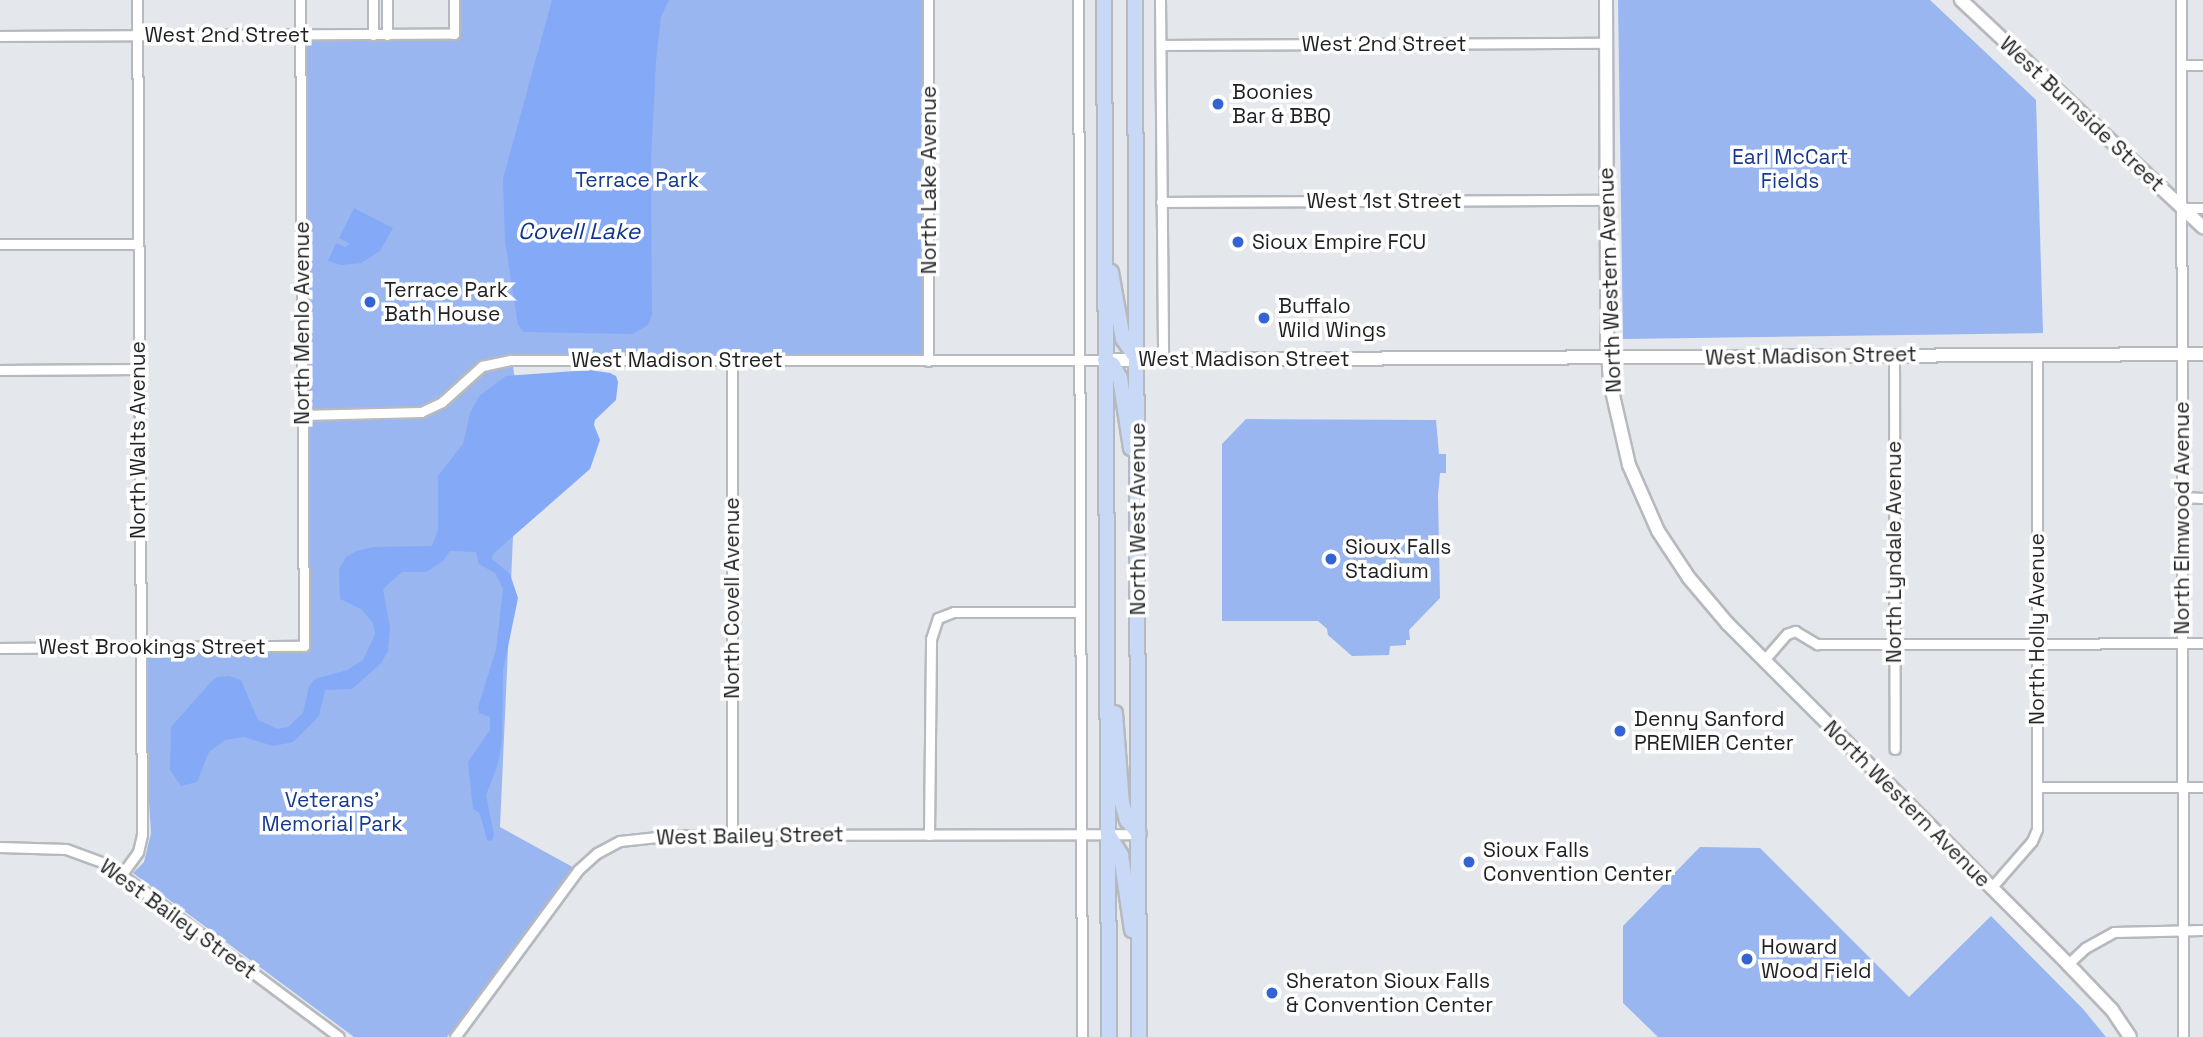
<!DOCTYPE html>
<html>
<head>
<meta charset="utf-8">
<style>
	body { margin:0 }
	#map { position:relative; width:2203px; height:1037px; overflow:hidden; background:#e4e7ec; font-family:"Space Grotesk",sans-serif }
	div>[style] { position:absolute }
	.green>* { inset:0; background:#99b6f0 }
	.water>* { inset:0; background:#84a9f7 }
	.roads { filter:drop-shadow(2px 0 #b6b9be) drop-shadow(-2px 0 #b6b9be) drop-shadow(0 2px #b6b9be) drop-shadow(0 -2px #b6b9be) }
	.street>* { height:9px; margin:-4.5px; padding:0 4.5px; transform-origin:4.5px; border-radius:4.5px; background:#fff }
	.secondary>* { height:12px; margin:-6px; padding:0 6px; transform-origin:6px; border-radius:6px; background:#fff }
	.primary>* { height:14px; margin:-7px; padding:0 7px; transform-origin:7px; border-radius:7px; background:#c8d8f7 }
	.dots>* { width:19px; height:19px; translate:-50% -50%; box-sizing:border-box; border:4px solid #fff; border-radius:50% }
	span { translate:-50% -50%; white-space:nowrap; text-align:center; line-height:1.15; -webkit-text-stroke:7px #fff; paint-order:stroke }
	.street-label { font-size:21px; color:#1f2022 }
	.poi-label { font-size:21px; color:#1f2022 }
	.left { translate:0 -50%; text-align:left }
	.park-label { font-size:21px; color:#153990 }
	.water-label { font-size:23px; color:#11348b; font-style:italic }
</style>
</head>
<body>
<div id="map">
	<div class="green">
		<div style="clip-path:polygon(454px 0,928px 0,928px 361px,512px 361px,519px 403px,500px 827px,578px 870px,530px 936px,447px 1037px,354px 1037px,133px 873px,144px 862px,151px 833px,139px 647px,303px 646px,301px 35px,454px 34px)"></div>
		<div style="clip-path:polygon(1618px 0,1930px 0,2036px 100px,2043px 333px,1623px 339px)"></div>
		<div style="clip-path:polygon(1246px 419px,1436px 420px,1439px 454px,1446px 454px,1446px 473px,1440px 473px,1438px 495px,1440px 598px,1409px 630px,1410px 640px,1406px 640px,1406px 645px,1390px 646px,1389px 655px,1352px 656px,1328px 635px,1327px 629px,1318px 621px,1222px 621px,1222px 444px)"></div>
		<div style="clip-path:polygon(1700px 847px,1760px 848px,1909px 997px,1991px 916px,2083px 1009px,2106px 1037px,1658px 1037px,1623px 1003px,1623px 926px)"></div>
	</div>
	<div class="water">
		<div style="clip-path:polygon(552px 0,669px 0,661px 17px,656px 61px,651px 161px,652px 314px,648px 325px,633px 334px,524px 332px,518px 325px,505px 241px,503px 179px)"></div>
		<div style="clip-path:polygon(354px 208px,393px 228px,380px 251px,361px 263px,341px 265px,328px 261px,336px 243px,345px 247px,350px 244px,339px 238px)"></div>
		<div style="clip-path:polygon(590px 370px,610px 373px,616px 376px,618px 382px,616px 400px,595px 420px,594px 425px,600px 440px,590px 469px,493px 554px,492px 559px,510px 574px,518px 598px,503px 671px,502px 741px,498px 764px,486px 795px,494px 835px,492px 841px,487px 840px,480px 814px,473px 809px,468px 762px,490px 730px,490px 717px,479px 713px,478px 707px,496px 650px,503px 589px,495px 573px,479px 564px,476px 552px,450px 551px,443px 561px,426px 572px,402px 572px,383px 589px,390px 628px,388px 651px,381px 663px,352px 689px,325px 690px,319px 716px,293px 742px,273px 746px,244px 737px,225px 740px,209px 752px,197px 782px,181px 786px,170px 770px,171px 727px,210px 683px,217px 677px,229px 676px,241px 680px,258px 720px,278px 729px,288px 727px,303px 713px,309px 686px,315px 679px,347px 670px,363px 660px,375px 634px,373px 623px,361px 609px,340px 599px,339px 569px,346px 557px,357px 551px,373px 547px,432px 546px,438px 530px,438px 476px,463px 444px,470px 413px,479px 396px,506px 376px)"></div>
	</div>
	<div class="roads">
		<div class="street">
			<div style="left:373px;top:0;width:35px;rotate:90deg"></div>
			<div style="left:387px;top:0;width:35px;rotate:90deg"></div>
			<div style="left:928px;top:0;width:361px;rotate:90deg"></div>
			<div style="left:1078px;top:0;width:1037px;rotate:89.78deg"></div>
			<div style="left:1160px;top:0;width:359px;rotate:89.5deg"></div>
			<div style="left:2181px;top:0;width:1037px;rotate:89.89deg"></div>
			<div style="left:0;top:36px;width:454px;rotate:-0.3deg"></div>
			<div style="left:454px;top:34px;width:34px;rotate:-90deg"></div>
			<div style="left:1161px;top:45px;width:445px;rotate:-0.3deg"></div>
			<div style="left:2182px;top:65px;width:21px"></div>
			<div style="left:1161px;top:202px;width:445px;rotate:-0.3deg"></div>
			<div style="left:2181px;top:208px;width:22px"></div>
			<div style="left:0;top:244px;width:137px"></div>
			<div style="left:1894px;top:355px;width:394px;rotate:89.9deg"></div>
			<div style="left:0;top:370px;width:137px;rotate:-0.4deg"></div>
			<div style="left:302px;top:415px;width:119px;rotate:-1.4deg"></div>
			<div style="left:421px;top:412px;width:23px;rotate:-25deg"></div>
			<div style="left:442px;top:402px;width:54px;rotate:-42deg"></div>
			<div style="left:482px;top:366px;width:30px;rotate:-12deg"></div>
			<div style="left:511px;top:360px;width:594px"></div>
			<div style="left:2182px;top:497px;width:21px;rotate:3deg"></div>
			<div style="left:0;top:648px;width:304px;rotate:-0.4deg"></div>
			<div style="left:304px;top:646px;width:646px;rotate:-90.35deg"></div>
			<div style="left:1764px;top:660px;width:35px;rotate:-49deg"></div>
			<div style="left:1787px;top:634px;width:9px;rotate:-21deg"></div>
			<div style="left:1795px;top:631px;width:26px;rotate:31deg"></div>
			<div style="left:1817px;top:644px;width:386px;rotate:-0.1deg"></div>
			<div style="left:2037px;top:787px;width:166px"></div>
			<div style="left:732px;top:835px;width:474px;rotate:-90deg"></div>
			<div style="left:929px;top:835px;width:196px;rotate:-89.4deg"></div>
			<div style="left:931px;top:639px;width:22px;rotate:-72deg"></div>
			<div style="left:938px;top:618px;width:17px;rotate:-21deg"></div>
			<div style="left:954px;top:612px;width:126px"></div>
			<div style="left:0;top:847px;width:66px;rotate:1.7deg"></div>
			<div style="left:66px;top:849px;width:44px;rotate:20.1deg"></div>
			<div style="left:107px;top:864px;width:289px;rotate:36.7deg"></div>
			<div style="left:122px;top:874px;width:27px;rotate:-54deg"></div>
			<div style="left:138px;top:852px;width:18px;rotate:-77deg"></div>
			<div style="left:142px;top:834px;width:834px;rotate:-90.34deg"></div>
			<div style="left:1991px;top:888px;width:62px;rotate:-48.9deg"></div>
			<div style="left:2032px;top:841px;width:13px;rotate:-67deg"></div>
			<div style="left:2037px;top:829px;width:476px;rotate:-90deg"></div>
			<div style="left:2068px;top:964px;width:23px;rotate:-43deg"></div>
			<div style="left:2085px;top:948px;width:33px;rotate:-29deg"></div>
			<div style="left:2114px;top:932px;width:89px;rotate:-1.3deg"></div>
			<div style="left:455px;top:1037px;width:207px;rotate:-53.6deg"></div>
			<div style="left:578px;top:870px;width:25px;rotate:-42deg"></div>
			<div style="left:597px;top:853px;width:26px;rotate:-28deg"></div>
			<div style="left:620px;top:841px;width:56px;rotate:-6.1deg"></div>
			<div style="left:676px;top:835px;width:463px;rotate:-0.1deg"></div>
		</div>
		<div class="secondary">
			<div style="left:1606px;top:0;width:337px;rotate:89.8deg"></div>
			<div style="left:1607px;top:337px;width:45px;rotate:86.2deg"></div>
			<div style="left:1610px;top:382px;width:85px;rotate:77.1deg"></div>
			<div style="left:1629px;top:465px;width:72px;rotate:66.3deg"></div>
			<div style="left:1658px;top:531px;width:56px;rotate:56.6deg"></div>
			<div style="left:1689px;top:578px;width:60px;rotate:49.7deg"></div>
			<div style="left:1728px;top:624px;width:481px;rotate:45deg"></div>
			<div style="left:2068px;top:964px;width:64px;rotate:46.3deg"></div>
			<div style="left:2112px;top:1010px;width:32px;rotate:56deg"></div>
			<div style="left:1961px;top:0;width:332px;rotate:43.2deg"></div>
			<div style="left:1105px;top:360px;width:1098px;rotate:-0.31deg"></div>
		</div>
		<div class="primary">
			<div style="left:1104px;top:0;width:1037px;rotate:89.72deg"></div>
			<div style="left:1135px;top:0;width:1037px;rotate:89.78deg"></div>
			<div style="left:1111px;top:272px;width:68px;rotate:79.8deg"></div>
			<div style="left:1123px;top:339px;width:24px;rotate:55deg"></div>
			<div style="left:1105px;top:360px;width:9px;rotate:32deg"></div>
			<div style="left:1113px;top:365px;width:15px;rotate:62deg"></div>
			<div style="left:1120px;top:378px;width:71px;rotate:81.1deg"></div>
			<div style="left:1115px;top:713px;width:90px;rotate:85.6deg"></div>
			<div style="left:1122px;top:803px;width:18px;rotate:74deg"></div>
			<div style="left:1127px;top:820px;width:18px;rotate:49deg"></div>
			<div style="left:1108px;top:834px;width:25px;rotate:58deg"></div>
			<div style="left:1121px;top:855px;width:76px;rotate:81.7deg"></div>
		</div>
	</div>
	<div class="dots">
		<div style="left:1218px;top:104px;background:#3464d4"></div>
		<div style="left:1238px;top:242px;background:#3464d4"></div>
		<div style="left:370px;top:302px;background:#3464d4"></div>
		<div style="left:1264px;top:318px;background:#3464d4"></div>
		<div style="left:1331px;top:559px;background:#3464d4"></div>
		<div style="left:1620px;top:731px;background:#3464d4"></div>
		<div style="left:1469px;top:862px;background:#3464d4"></div>
		<div style="left:1747px;top:959px;background:#3464d4"></div>
		<div style="left:1272px;top:993px;background:#3464d4"></div>
	</div>
	<div class="street-label">
		<span style="left:227px;top:35px">West 2nd Street</span>
		<span style="left:1384px;top:44px">West 2nd Street</span>
		<span style="left:2082px;top:114px;rotate:43deg">West Burnside Street</span>
		<span style="left:929px;top:180px;rotate:-90deg">North Lake Avenue</span>
		<span style="left:1384px;top:201px">West 1st Street</span>
		<span style="left:1610px;top:280px;rotate:-92deg">North Western Avenue</span>
		<span style="left:302px;top:323px;rotate:-90deg">North Menlo Avenue</span>
		<span style="left:1811px;top:356px;rotate:-1deg">West Madison Street</span>
		<span style="left:1244px;top:359px">West Madison Street</span>
		<span style="left:677px;top:360px">West Madison Street</span>
		<span style="left:138px;top:440px;rotate:-90deg">North Walts Avenue</span>
		<span style="left:2182px;top:518px;rotate:-90deg">North Elmwood Avenue</span>
		<span style="left:1138px;top:519px;rotate:-90deg">North West Avenue</span>
		<span style="left:1894px;top:552px;rotate:-90deg">North Lyndale Avenue</span>
		<span style="left:732px;top:598px;rotate:-90deg">North Covell Avenue</span>
		<span style="left:2037px;top:629px;rotate:-90deg">North Holly Avenue</span>
		<span style="left:152px;top:647px">West Brookings Street</span>
		<span style="left:1907px;top:804px;rotate:45deg">North Western Avenue</span>
		<span style="left:750px;top:836px;rotate:-1deg">West Bailey Street</span>
		<span style="left:178px;top:919px;rotate:36deg">West Bailey Street</span>
	</div>
	<div class="poi-label">
		<span class="left" style="left:1232px;top:104px">Boonies<br>Bar &amp; BBQ</span>
		<span class="left" style="left:1252px;top:242px">Sioux Empire FCU</span>
		<span class="left" style="left:384px;top:302px">Terrace Park<br>Bath House</span>
		<span class="left" style="left:1278px;top:318px">Buffalo<br>Wild Wings</span>
		<span class="left" style="left:1345px;top:559px">Sioux Falls<br>Stadium</span>
		<span class="left" style="left:1634px;top:731px">Denny Sanford<br>PREMIER Center</span>
		<span class="left" style="left:1483px;top:862px">Sioux Falls<br>Convention Center</span>
		<span class="left" style="left:1761px;top:959px">Howard<br>Wood Field</span>
		<span class="left" style="left:1286px;top:993px">Sheraton Sioux Falls<br>&amp; Convention Center</span>
	</div>
	<div class="park-label">
		<span style="left:1790px;top:169px">Earl McCart<br>Fields</span>
		<span style="left:637px;top:180px">Terrace Park</span>
		<span style="left:332px;top:812px">Veterans'<br>Memorial Park</span>
	</div>
	<div class="water-label">
		<span style="left:579px;top:231px">Covell Lake</span>
	</div>
</div>
</body>
</html>
